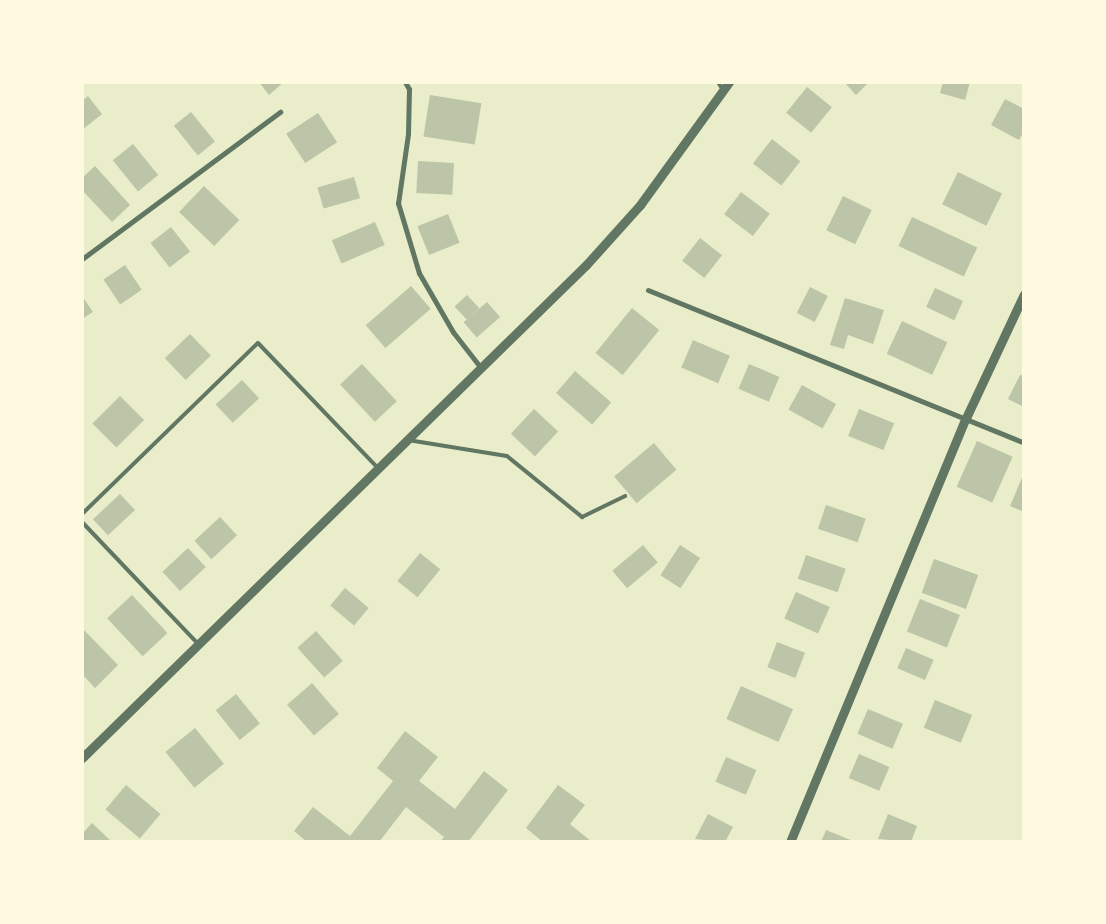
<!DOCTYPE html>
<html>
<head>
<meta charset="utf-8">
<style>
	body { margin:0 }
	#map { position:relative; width:1106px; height:924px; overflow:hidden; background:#e9edc9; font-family:"Playfair Display",serif }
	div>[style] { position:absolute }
	.building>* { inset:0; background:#bcc5a7; transform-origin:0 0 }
	.service>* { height:4px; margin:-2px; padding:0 2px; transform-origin:2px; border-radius:2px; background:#617663 }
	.minor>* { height:5px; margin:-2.5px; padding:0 2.5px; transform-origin:2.5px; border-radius:2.5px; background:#617663 }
	.tertiary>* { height:9px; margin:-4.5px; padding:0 4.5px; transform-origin:4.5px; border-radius:4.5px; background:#617663 }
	span { translate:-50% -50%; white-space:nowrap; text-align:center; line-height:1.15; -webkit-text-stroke:5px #fefae0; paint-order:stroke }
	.frame { position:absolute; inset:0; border:84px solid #fefae0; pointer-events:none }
</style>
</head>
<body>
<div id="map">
	<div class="building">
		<div style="clip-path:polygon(259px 82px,284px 82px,269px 95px)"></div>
		<div style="clip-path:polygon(844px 82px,869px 82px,856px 95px)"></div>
		<div style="clip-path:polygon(943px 82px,970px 82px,965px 100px,940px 93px)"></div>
		<div style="left:807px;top:87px;width:32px;height:33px;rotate:39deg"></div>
		<div style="left:430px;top:95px;width:52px;height:42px;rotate:9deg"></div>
		<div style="clip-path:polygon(88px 96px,102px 114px,82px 130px,82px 101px)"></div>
		<div style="clip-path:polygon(1005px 99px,1024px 109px,1024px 131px,1019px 140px,991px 125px)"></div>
		<div style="left:191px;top:112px;width:38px;height:22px;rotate:51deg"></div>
		<div style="left:318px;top:113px;width:35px;height:38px;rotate:57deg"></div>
		<div style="left:772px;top:139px;width:36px;height:31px;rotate:38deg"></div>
		<div style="left:133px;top:144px;width:40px;height:26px;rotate:51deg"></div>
		<div style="left:418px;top:161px;width:36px;height:32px;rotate:3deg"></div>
		<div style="clip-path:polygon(95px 166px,130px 205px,112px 222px,82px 190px,82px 178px)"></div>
		<div style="left:958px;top:172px;width:49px;height:36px;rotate:26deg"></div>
		<div style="left:354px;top:177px;width:22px;height:38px;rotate:74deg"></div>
		<div style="left:204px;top:186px;width:49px;height:36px;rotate:44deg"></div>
		<div style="left:741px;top:192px;width:36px;height:28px;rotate:37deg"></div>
		<div style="left:843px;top:196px;width:32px;height:38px;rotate:26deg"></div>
		<div style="left:448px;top:214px;width:31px;height:33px;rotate:68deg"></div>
		<div style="left:912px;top:217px;width:72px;height:32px;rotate:25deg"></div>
		<div style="left:375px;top:222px;width:25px;height:47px;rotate:67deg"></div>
		<div style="left:171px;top:227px;width:31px;height:26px;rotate:52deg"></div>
		<div style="left:700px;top:238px;width:28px;height:29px;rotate:38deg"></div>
		<div style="left:125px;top:265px;width:30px;height:26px;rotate:56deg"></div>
		<div style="left:411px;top:286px;width:30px;height:60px;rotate:49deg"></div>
		<div style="left:810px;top:287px;width:20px;height:29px;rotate:27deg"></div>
		<div style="left:935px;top:288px;width:31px;height:21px;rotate:25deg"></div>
		<div style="left:467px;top:295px;width:18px;height:17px;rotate:47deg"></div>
		<div style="clip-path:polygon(82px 296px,93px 312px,82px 319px)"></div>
		<div style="clip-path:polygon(845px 298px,884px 310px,873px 344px,848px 335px,844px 349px,830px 345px)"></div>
		<div style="left:487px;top:302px;width:20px;height:31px;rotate:49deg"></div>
		<div style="left:632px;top:308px;width:35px;height:58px;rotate:39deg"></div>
		<div style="left:902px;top:321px;width:50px;height:36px;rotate:25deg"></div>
		<div style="left:190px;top:334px;width:30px;height:35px;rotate:46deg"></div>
		<div style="left:693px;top:340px;width:40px;height:30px;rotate:23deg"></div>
		<div style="left:362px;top:364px;width:51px;height:30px;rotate:47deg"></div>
		<div style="left:749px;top:364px;width:33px;height:27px;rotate:23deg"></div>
		<div style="left:575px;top:371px;width:48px;height:29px;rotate:41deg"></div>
		<div style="clip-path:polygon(1020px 375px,1024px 376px,1024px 407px,1008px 399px)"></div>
		<div style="left:242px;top:380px;width:25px;height:36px;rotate:47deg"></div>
		<div style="left:802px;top:385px;width:39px;height:28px;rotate:29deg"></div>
		<div style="left:120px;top:396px;width:34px;height:39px;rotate:45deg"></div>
		<div style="left:534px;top:409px;width:33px;height:34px;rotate:43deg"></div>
		<div style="left:859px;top:409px;width:38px;height:29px;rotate:22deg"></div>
		<div style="left:977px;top:441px;width:39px;height:50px;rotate:24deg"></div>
		<div style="left:654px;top:443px;width:35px;height:52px;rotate:50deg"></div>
		<div style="clip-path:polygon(1024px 473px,1024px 512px,1010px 506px)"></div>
		<div style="left:120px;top:494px;width:22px;height:37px;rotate:47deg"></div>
		<div style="left:826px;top:505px;width:42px;height:25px;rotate:19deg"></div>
		<div style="left:220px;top:517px;width:25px;height:35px;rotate:47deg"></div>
		<div style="left:643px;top:545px;width:23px;height:40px;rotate:50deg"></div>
		<div style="left:680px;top:545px;width:24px;height:36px;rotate:33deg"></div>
		<div style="left:188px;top:548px;width:26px;height:35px;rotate:47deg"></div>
		<div style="left:420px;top:553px;width:26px;height:36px;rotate:39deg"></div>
		<div style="left:806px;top:555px;width:42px;height:25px;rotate:19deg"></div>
		<div style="left:934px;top:559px;width:47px;height:36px;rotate:20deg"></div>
		<div style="left:345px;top:588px;width:31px;height:23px;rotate:40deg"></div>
		<div style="left:796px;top:592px;width:37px;height:29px;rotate:24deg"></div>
		<div style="left:132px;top:595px;width:52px;height:34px;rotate:47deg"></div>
		<div style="left:920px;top:599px;width:43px;height:35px;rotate:22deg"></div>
		<div style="clip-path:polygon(82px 628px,118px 665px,95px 688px,82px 674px)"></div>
		<div style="left:316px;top:631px;width:40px;height:25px;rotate:48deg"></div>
		<div style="left:777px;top:642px;width:30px;height:27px;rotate:21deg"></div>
		<div style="left:906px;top:648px;width:30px;height:22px;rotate:23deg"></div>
		<div style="left:312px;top:683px;width:41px;height:33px;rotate:49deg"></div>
		<div style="left:741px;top:686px;width:57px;height:36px;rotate:24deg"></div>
		<div style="left:236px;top:694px;width:38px;height:26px;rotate:51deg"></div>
		<div style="left:935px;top:700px;width:40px;height:30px;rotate:22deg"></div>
		<div style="left:868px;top:709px;width:38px;height:27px;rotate:23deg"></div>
		<div style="left:195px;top:728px;width:46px;height:38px;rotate:51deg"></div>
		<div style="clip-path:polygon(405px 731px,438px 757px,419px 781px,455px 809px,484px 771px,508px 790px,468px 842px,440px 842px,444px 837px,406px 807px,379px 842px,307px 842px,294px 831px,313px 807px,350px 836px,393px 781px,377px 768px)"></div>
		<div style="left:859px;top:754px;width:33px;height:26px;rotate:23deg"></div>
		<div style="left:726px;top:757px;width:33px;height:27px;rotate:23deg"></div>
		<div style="left:126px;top:785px;width:45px;height:32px;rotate:40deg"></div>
		<div style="clip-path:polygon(558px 785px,585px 805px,570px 824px,592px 842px,543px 842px,526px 828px)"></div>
		<div style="clip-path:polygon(708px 814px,733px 827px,725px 842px,695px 839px)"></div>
		<div style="clip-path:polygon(888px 814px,917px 826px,911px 842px,878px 839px)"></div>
		<div style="clip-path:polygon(92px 823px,112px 842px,82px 842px,82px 834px)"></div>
		<div style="clip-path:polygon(826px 830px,853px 841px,853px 842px,821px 842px)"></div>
	</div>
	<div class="service">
		<div style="left:718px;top:82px;width:9px;rotate:58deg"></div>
		<div style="left:408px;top:440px;width:100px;rotate:9.2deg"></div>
		<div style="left:507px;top:456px;width:97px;rotate:39.1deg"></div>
		<div style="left:582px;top:517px;width:48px;rotate:-26deg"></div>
		<div style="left:82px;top:514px;width:245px;rotate:-44.2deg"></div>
		<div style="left:258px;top:343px;width:172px;rotate:46.2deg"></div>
		<div style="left:82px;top:522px;width:168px;rotate:46.4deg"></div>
	</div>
	<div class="minor">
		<div style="left:405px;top:82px;width:8px;rotate:60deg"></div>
		<div style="left:409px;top:89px;width:45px;rotate:91.3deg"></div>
		<div style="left:408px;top:134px;width:70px;rotate:98.2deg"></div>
		<div style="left:398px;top:203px;width:73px;rotate:73.3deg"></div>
		<div style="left:419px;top:273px;width:68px;rotate:60deg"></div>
		<div style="left:453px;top:332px;width:46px;rotate:52.1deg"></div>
		<div style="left:82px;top:259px;width:247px;rotate:-36.6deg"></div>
		<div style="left:648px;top:290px;width:406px;rotate:22.1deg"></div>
	</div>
	<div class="tertiary">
		<div style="left:82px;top:758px;width:705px;rotate:-44.37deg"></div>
		<div style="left:586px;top:265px;width:81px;rotate:-48deg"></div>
		<div style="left:640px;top:205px;width:152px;rotate:-54.1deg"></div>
		<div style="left:790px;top:842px;width:457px;rotate:-67.5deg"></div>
		<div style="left:965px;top:420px;width:139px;rotate:-64.9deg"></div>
	</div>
	<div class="frame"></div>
</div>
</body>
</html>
